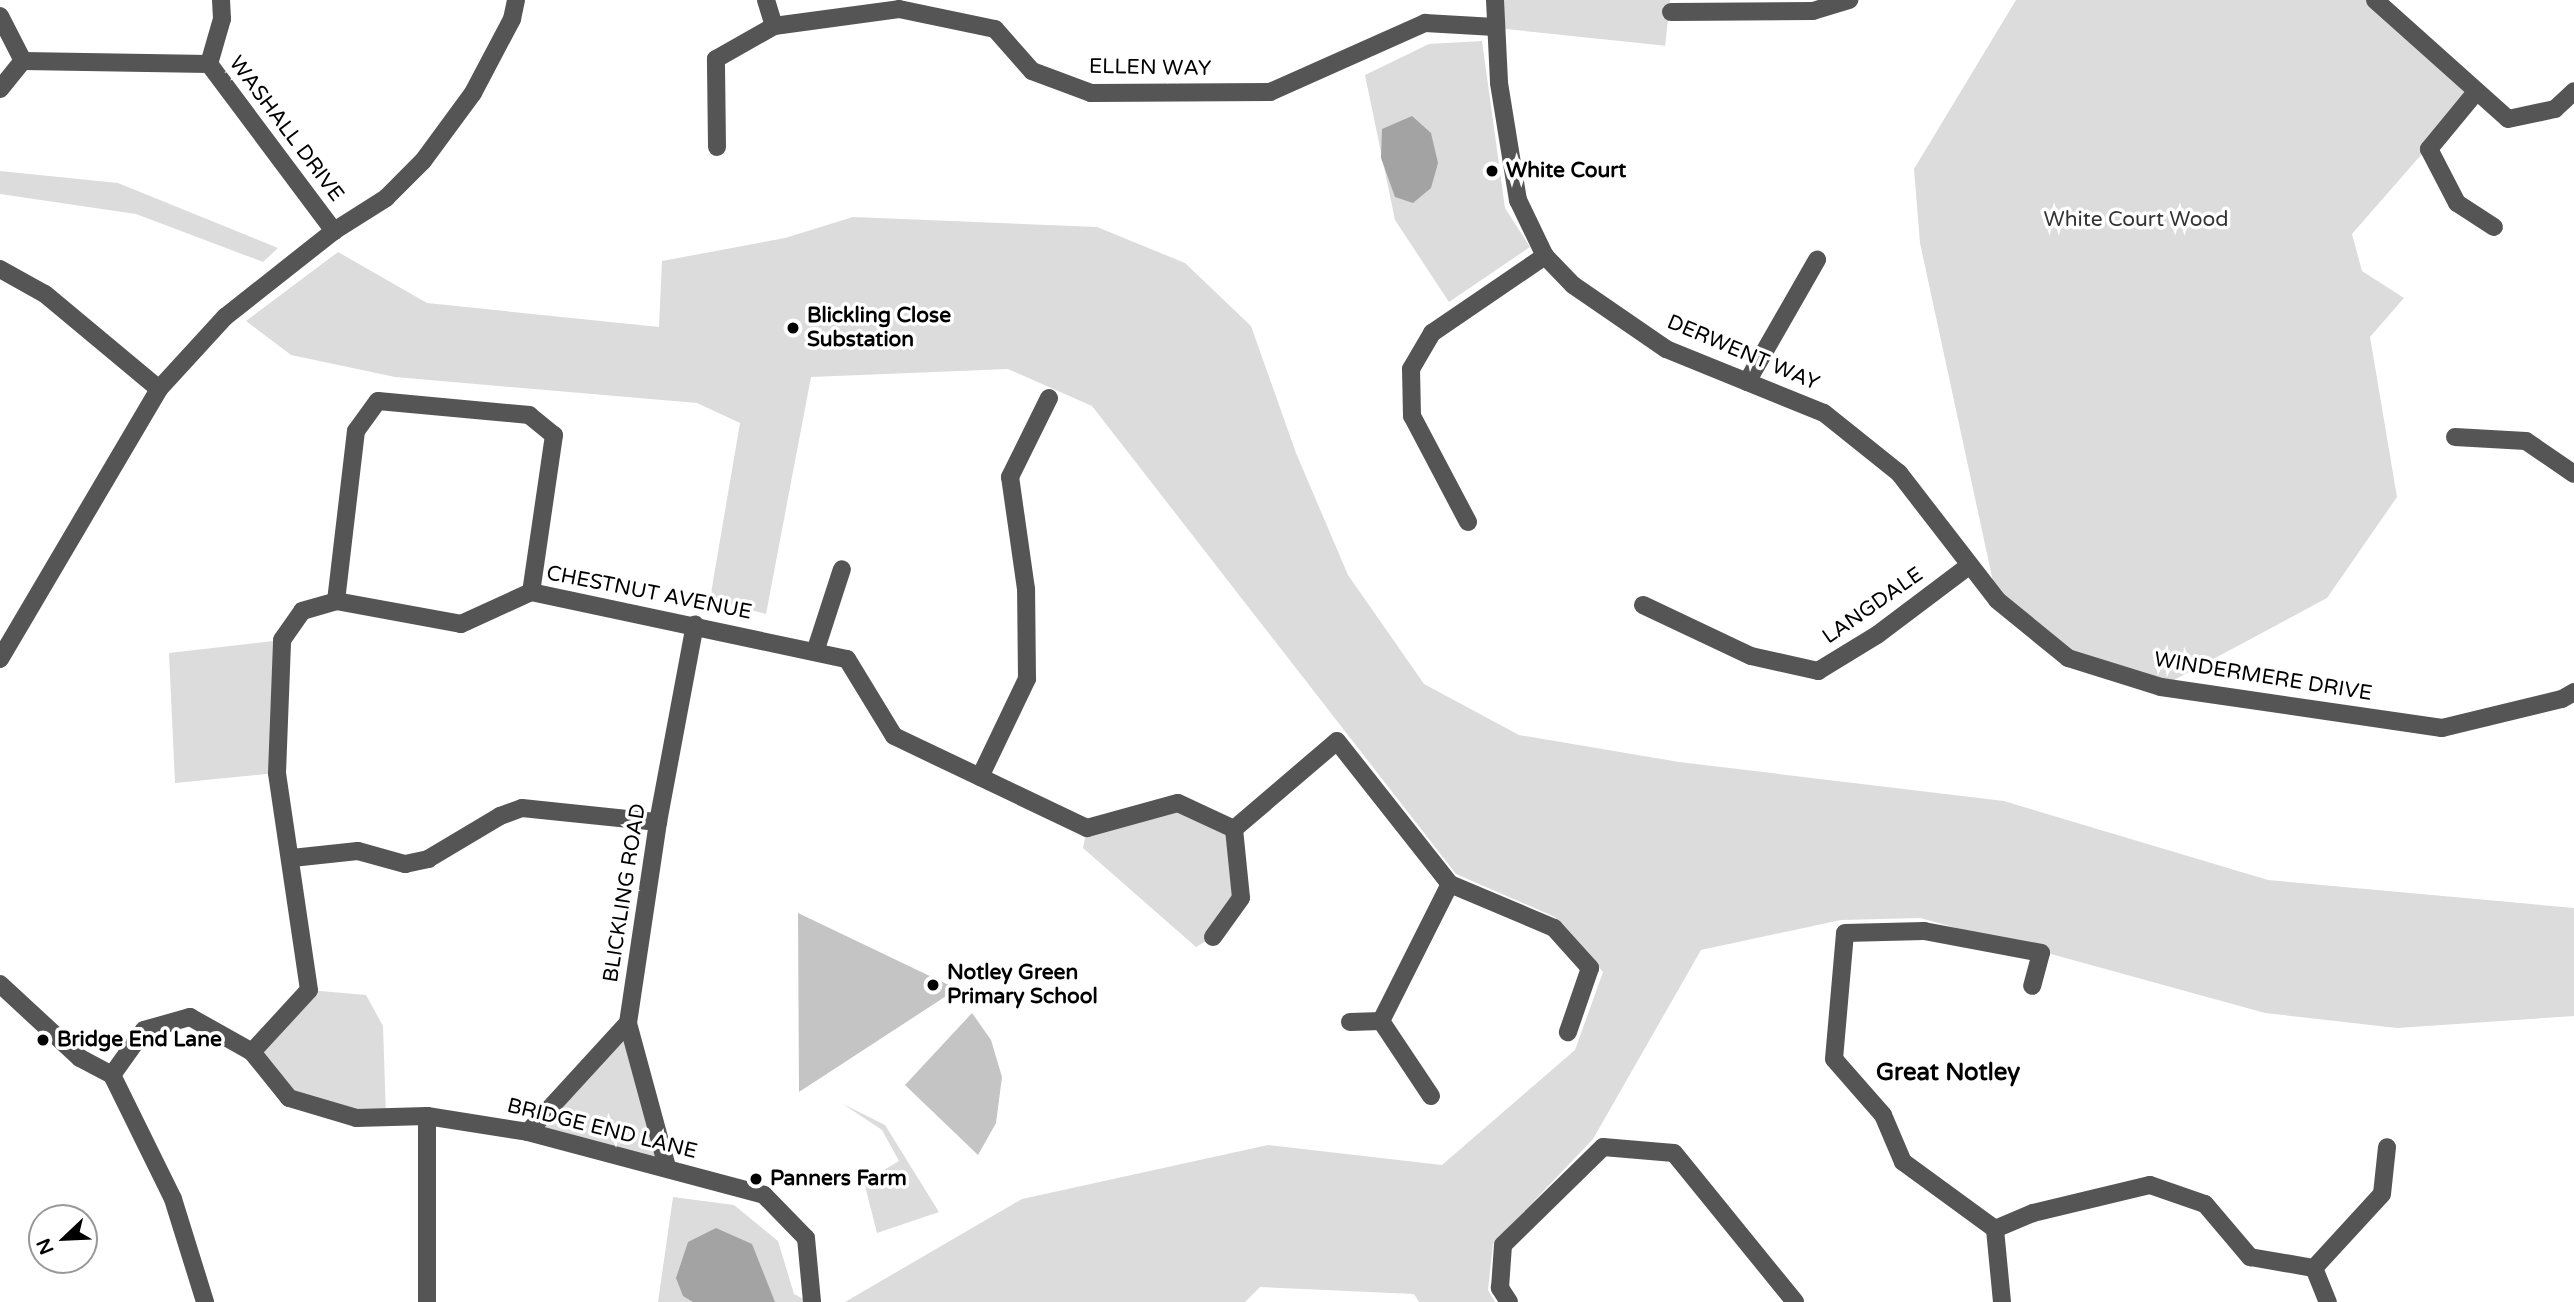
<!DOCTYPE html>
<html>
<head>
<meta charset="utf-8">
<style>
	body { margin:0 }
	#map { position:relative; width:2574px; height:1302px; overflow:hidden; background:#fff; font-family:"Varela Round",sans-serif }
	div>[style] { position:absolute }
	.green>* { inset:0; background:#dcdcdc; transform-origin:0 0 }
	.water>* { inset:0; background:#a3a3a3 }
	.building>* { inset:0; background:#c4c4c4 }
	.minor>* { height:18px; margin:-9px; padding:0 9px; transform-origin:9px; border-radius:9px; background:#555 }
	.dots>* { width:19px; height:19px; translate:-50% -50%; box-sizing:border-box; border:4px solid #fff; border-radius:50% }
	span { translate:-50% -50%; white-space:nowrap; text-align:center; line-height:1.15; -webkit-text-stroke:7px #fff; paint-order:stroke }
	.street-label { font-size:21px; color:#000 }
	.poi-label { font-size:21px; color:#000; font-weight:700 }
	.left { translate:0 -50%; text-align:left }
	.park-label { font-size:21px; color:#333 }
	.quarter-label { font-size:24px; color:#000; font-weight:700 }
	.north { position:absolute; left:28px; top:1204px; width:70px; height:70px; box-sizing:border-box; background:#fff; border:2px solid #999; border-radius:50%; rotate:247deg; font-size:19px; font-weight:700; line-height:28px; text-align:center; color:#000 }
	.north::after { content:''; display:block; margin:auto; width:24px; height:32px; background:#000; clip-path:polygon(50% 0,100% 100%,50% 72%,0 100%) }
</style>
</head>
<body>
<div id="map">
	<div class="green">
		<div style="left:1670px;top:0;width:46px;height:175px;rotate:96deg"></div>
		<div style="clip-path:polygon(2016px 0,2375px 0,2476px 92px,2352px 234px,2362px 271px,2404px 298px,2370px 337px,2397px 497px,2327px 598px,2161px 687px,2068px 658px,1997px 600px,1920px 243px,1914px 169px)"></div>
		<div style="clip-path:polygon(1482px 41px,1505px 208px,1530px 247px,1449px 302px,1395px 220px,1365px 75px,1429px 44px)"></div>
		<div style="clip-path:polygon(0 171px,118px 183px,278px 248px,263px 262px,136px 214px,0 194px)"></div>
		<div style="clip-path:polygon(853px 217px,1097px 227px,1185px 263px,1251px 326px,1296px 453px,1348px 575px,1424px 684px,1519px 735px,1679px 762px,2004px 801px,2268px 880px,2574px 908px,2574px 1016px,2397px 1028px,2265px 1013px,1920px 918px,1841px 920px,1701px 950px,1593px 1139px,1493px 1244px,1488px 1290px,1495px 1302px,1419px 1302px,1414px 1294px,1260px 1287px,1245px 1302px,845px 1302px,1022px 1199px,1268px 1145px,1442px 1165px,1575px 1050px,1603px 972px,1555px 917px,1456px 874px,1092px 406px,1008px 369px,811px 377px,766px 614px,710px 599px,740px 423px,697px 403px,395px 377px,291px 355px,246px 321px,338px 252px,427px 303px,659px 327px,662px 261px,785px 238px)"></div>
		<div style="clip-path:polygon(282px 640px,277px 773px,175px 783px,169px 653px)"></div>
		<div style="clip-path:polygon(1178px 803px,1234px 829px,1241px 898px,1213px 937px,1196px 947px,1083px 848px,1087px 828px)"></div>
		<div style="clip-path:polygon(309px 990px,366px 995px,383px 1026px,386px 1116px,289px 1098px,252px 1052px)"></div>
		<div style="clip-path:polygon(628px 1023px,667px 1167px,528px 1132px)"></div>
		<div style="clip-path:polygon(843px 1104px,885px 1125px,939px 1212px,877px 1233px,864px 1182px,899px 1161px,882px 1130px)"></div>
		<div style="clip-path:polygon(673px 1197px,734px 1205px,778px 1241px,794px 1294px,809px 1302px,658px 1302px)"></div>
	</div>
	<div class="water">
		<div style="clip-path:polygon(1412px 116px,1431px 133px,1438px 163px,1431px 188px,1413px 203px,1395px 197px,1381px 158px,1382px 129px)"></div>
		<div style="clip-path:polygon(716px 1228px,752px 1244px,775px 1302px,693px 1302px,683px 1296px,676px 1278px,688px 1242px)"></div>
	</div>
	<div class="building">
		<div style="clip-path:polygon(798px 913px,957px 989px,799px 1092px)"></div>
		<div style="clip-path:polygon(972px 1013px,991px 1040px,1002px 1077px,996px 1123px,978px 1155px,905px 1085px)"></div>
	</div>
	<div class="minor">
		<div style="left:766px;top:0;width:27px;rotate:73deg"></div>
		<div style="left:1495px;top:0;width:83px;rotate:87.2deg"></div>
		<div style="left:1499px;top:83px;width:119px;rotate:80.8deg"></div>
		<div style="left:1518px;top:200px;width:62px;rotate:64.3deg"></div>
		<div style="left:1545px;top:256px;width:40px;rotate:46deg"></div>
		<div style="left:1573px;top:285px;width:113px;rotate:34.5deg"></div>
		<div style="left:1666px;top:349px;width:170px;rotate:22.1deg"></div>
		<div style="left:1824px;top:413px;width:96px;rotate:38.7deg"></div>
		<div style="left:1899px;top:473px;width:160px;rotate:52.3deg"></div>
		<div style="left:1997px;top:600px;width:92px;rotate:39.2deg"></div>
		<div style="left:2068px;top:658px;width:97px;rotate:17.3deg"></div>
		<div style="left:2161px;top:687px;width:284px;rotate:8.3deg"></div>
		<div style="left:2442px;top:728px;width:123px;rotate:-13.6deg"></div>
		<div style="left:2562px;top:699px;width:14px;rotate:-30deg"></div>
		<div style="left:2375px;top:0;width:178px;rotate:41.8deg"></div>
		<div style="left:2508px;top:119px;width:48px;rotate:-12deg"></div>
		<div style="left:2555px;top:109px;width:26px;rotate:-43deg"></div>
		<div style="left:1671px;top:12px;width:142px;rotate:-0.4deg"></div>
		<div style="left:1813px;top:11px;width:38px;rotate:-17deg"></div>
		<div style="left:0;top:16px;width:51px;rotate:62.9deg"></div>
		<div style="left:209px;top:64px;width:47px;rotate:-73.9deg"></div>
		<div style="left:222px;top:19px;width:19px;rotate:-93deg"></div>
		<div style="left:0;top:89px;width:36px;rotate:-51deg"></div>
		<div style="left:23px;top:61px;width:186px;rotate:0.9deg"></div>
		<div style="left:209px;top:64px;width:209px;rotate:53.2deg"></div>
		<div style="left:2476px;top:92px;width:74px;rotate:129.5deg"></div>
		<div style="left:2429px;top:149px;width:61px;rotate:62.6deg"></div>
		<div style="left:2457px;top:203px;width:44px;rotate:33deg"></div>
		<div style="left:717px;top:147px;width:88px;rotate:-90.7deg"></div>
		<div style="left:716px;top:59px;width:67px;rotate:-29.6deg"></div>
		<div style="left:774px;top:26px;width:126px;rotate:-7.7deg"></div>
		<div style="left:899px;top:9px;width:98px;rotate:11.8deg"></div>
		<div style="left:995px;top:29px;width:56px;rotate:48.6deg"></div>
		<div style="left:1032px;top:71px;width:63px;rotate:20.4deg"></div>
		<div style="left:1091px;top:93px;width:179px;rotate:-0.3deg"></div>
		<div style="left:1270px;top:92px;width:170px;rotate:-24deg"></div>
		<div style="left:1425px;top:23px;width:70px;rotate:3.3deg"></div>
		<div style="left:0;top:269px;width:51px;rotate:29.1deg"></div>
		<div style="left:45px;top:294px;width:148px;rotate:39.8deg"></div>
		<div style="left:1747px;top:382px;width:141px;rotate:-60.2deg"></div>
		<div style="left:2455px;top:437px;width:71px;rotate:3.2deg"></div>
		<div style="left:2526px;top:441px;width:58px;rotate:34.5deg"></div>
		<div style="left:1468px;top:522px;width:120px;rotate:-117.8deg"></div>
		<div style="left:1412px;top:416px;width:47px;rotate:-91.2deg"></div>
		<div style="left:1411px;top:369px;width:42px;rotate:-59.7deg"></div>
		<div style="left:1432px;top:333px;width:137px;rotate:-34.3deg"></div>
		<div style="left:336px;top:601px;width:171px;rotate:-83.3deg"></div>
		<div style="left:356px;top:431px;width:37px;rotate:-54deg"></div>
		<div style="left:378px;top:401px;width:152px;rotate:5.3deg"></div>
		<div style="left:529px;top:415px;width:32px;rotate:39deg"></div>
		<div style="left:554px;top:435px;width:159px;rotate:98.3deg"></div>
		<div style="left:1643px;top:605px;width:119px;rotate:25.3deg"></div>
		<div style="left:1751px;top:656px;width:69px;rotate:12.6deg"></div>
		<div style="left:1818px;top:671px;width:69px;rotate:-31.4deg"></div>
		<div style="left:1877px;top:635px;width:116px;rotate:-37deg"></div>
		<div style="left:815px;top:652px;width:87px;rotate:-72deg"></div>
		<div style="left:0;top:659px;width:313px;rotate:-59.5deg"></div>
		<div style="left:159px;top:389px;width:98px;rotate:-47.5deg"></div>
		<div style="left:225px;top:317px;width:139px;rotate:-38.3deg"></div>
		<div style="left:334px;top:231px;width:62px;rotate:-32.4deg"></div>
		<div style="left:386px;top:198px;width:52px;rotate:-45deg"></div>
		<div style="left:423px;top:161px;width:84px;rotate:-53.7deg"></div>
		<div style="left:473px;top:93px;width:84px;rotate:-62.2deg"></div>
		<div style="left:512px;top:19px;width:19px;rotate:-78deg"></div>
		<div style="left:980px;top:777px;width:109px;rotate:-64.4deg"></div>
		<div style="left:1027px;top:679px;width:90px;rotate:-90.6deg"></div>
		<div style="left:1026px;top:589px;width:113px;rotate:-98.1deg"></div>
		<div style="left:1010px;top:477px;width:88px;rotate:-63.7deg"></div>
		<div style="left:1234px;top:829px;width:135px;rotate:-40.5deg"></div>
		<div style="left:1337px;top:741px;width:182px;rotate:51.7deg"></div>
		<div style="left:1450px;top:884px;width:113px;rotate:22.9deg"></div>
		<div style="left:1554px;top:928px;width:54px;rotate:48deg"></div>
		<div style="left:1590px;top:968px;width:68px;rotate:109deg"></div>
		<div style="left:292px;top:858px;width:66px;rotate:-6.1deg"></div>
		<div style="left:358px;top:851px;width:49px;rotate:15.5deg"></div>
		<div style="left:405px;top:864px;width:24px;rotate:-12deg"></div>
		<div style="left:428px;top:859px;width:84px;rotate:-30.8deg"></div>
		<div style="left:500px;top:816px;width:23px;rotate:-20deg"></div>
		<div style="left:522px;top:808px;width:137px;rotate:5.9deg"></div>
		<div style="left:0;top:984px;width:109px;rotate:42.8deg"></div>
		<div style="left:80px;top:1058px;width:36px;rotate:28deg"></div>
		<div style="left:112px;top:1075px;width:138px;rotate:63.8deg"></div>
		<div style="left:173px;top:1199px;width:108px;rotate:72.7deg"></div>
		<div style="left:1350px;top:1022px;width:31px;rotate:-2deg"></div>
		<div style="left:252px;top:1052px;width:84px;rotate:-47.4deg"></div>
		<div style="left:309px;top:990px;width:219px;rotate:-98.4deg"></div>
		<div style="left:277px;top:773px;width:133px;rotate:-87.8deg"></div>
		<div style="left:282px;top:640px;width:35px;rotate:-55deg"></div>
		<div style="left:302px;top:611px;width:35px;rotate:-16deg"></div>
		<div style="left:336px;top:601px;width:127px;rotate:10.4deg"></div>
		<div style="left:461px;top:624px;width:77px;rotate:-24.6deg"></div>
		<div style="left:531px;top:592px;width:323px;rotate:12deg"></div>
		<div style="left:847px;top:659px;width:90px;rotate:58.6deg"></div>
		<div style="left:894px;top:736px;width:214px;rotate:25.5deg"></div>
		<div style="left:1087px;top:828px;width:94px;rotate:-15.4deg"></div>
		<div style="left:1178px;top:803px;width:62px;rotate:24.9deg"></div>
		<div style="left:1234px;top:829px;width:69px;rotate:84.2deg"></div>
		<div style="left:1241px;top:898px;width:48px;rotate:125.7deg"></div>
		<div style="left:112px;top:1075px;width:55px;rotate:-54.6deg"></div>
		<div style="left:144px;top:1030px;width:48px;rotate:-15.8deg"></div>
		<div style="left:190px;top:1017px;width:71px;rotate:29.4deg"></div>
		<div style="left:252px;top:1052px;width:59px;rotate:51.2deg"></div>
		<div style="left:289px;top:1098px;width:70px;rotate:16.6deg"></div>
		<div style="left:356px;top:1118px;width:71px;rotate:-1.6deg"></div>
		<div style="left:427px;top:1116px;width:102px;rotate:9deg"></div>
		<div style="left:528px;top:1132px;width:244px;rotate:14.9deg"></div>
		<div style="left:764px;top:1195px;width:60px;rotate:45.7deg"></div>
		<div style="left:806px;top:1238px;width:64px;rotate:84.6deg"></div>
		<div style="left:1431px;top:1096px;width:90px;rotate:-123.7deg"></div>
		<div style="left:1381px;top:1021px;width:153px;rotate:-63.3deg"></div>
		<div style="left:427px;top:1116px;width:186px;rotate:90deg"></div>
		<div style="left:528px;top:1132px;width:148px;rotate:-47.5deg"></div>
		<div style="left:667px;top:1167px;width:149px;rotate:-105.2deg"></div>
		<div style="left:628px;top:1023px;width:203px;rotate:-81.5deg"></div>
		<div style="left:658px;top:822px;width:201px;rotate:-79.4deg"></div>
		<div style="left:1995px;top:1229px;width:114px;rotate:-143.9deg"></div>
		<div style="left:1903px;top:1162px;width:51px;rotate:-113.1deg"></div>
		<div style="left:1883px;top:1115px;width:74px;rotate:-131.2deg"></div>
		<div style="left:1834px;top:1059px;width:126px;rotate:-85deg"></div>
		<div style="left:1845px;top:933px;width:79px;rotate:-1.5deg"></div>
		<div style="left:1924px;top:931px;width:119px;rotate:10.6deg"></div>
		<div style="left:2041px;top:953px;width:34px;rotate:105deg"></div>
		<div style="left:2314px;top:1268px;width:100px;rotate:-47.4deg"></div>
		<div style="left:2382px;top:1194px;width:47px;rotate:-83.9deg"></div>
		<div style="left:1509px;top:1302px;width:17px;rotate:-123deg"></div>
		<div style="left:1500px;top:1288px;width:43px;rotate:-86deg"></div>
		<div style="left:1503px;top:1245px;width:140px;rotate:-44.4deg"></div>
		<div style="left:1603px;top:1147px;width:71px;rotate:4.8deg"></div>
		<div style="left:1674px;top:1153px;width:192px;rotate:50.9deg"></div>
		<div style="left:2002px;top:1302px;width:73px;rotate:-95.5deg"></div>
		<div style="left:1995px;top:1229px;width:41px;rotate:-22.8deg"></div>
		<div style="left:2033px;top:1213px;width:120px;rotate:-13.5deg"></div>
		<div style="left:2150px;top:1185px;width:58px;rotate:19.1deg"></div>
		<div style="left:2205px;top:1204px;width:70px;rotate:49.7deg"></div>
		<div style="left:2250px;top:1257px;width:65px;rotate:9.8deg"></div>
		<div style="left:2314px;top:1268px;width:37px;rotate:68deg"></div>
	</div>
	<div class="dots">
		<div style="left:1492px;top:171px;background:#000"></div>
		<div style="left:793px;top:328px;background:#000"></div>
		<div style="left:933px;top:985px;background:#000"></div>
		<div style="left:43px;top:1040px;background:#000"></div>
		<div style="left:756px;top:1179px;background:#000"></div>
	</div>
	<div class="street-label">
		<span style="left:1150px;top:68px;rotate:1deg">ELLEN WAY</span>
		<span style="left:286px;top:129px;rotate:53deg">WASHALL DRIVE</span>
		<span style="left:1743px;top:353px;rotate:23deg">DERWENT WAY</span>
		<span style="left:649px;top:593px;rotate:11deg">CHESTNUT AVENUE</span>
		<span style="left:1873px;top:606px;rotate:-35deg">LANGDALE</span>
		<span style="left:2263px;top:677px;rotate:9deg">WINDERMERE DRIVE</span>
		<span style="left:625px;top:893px;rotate:-81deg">BLICKLING ROAD</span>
		<span style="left:602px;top:1129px;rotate:14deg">BRIDGE END LANE</span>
	</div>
	<div class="poi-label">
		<span class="left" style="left:1506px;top:171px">White Court</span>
		<span class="left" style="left:807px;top:328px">Blickling Close<br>Substation</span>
		<span class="left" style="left:947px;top:985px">Notley Green<br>Primary School</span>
		<span class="left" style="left:57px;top:1040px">Bridge End Lane</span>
		<span class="left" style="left:770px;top:1179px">Panners Farm</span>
	</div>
	<div class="park-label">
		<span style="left:2136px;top:220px">White Court Wood</span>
	</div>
	<div class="quarter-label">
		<span style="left:1948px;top:1073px">Great Notley</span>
	</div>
	<div class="north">N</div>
</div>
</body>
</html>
